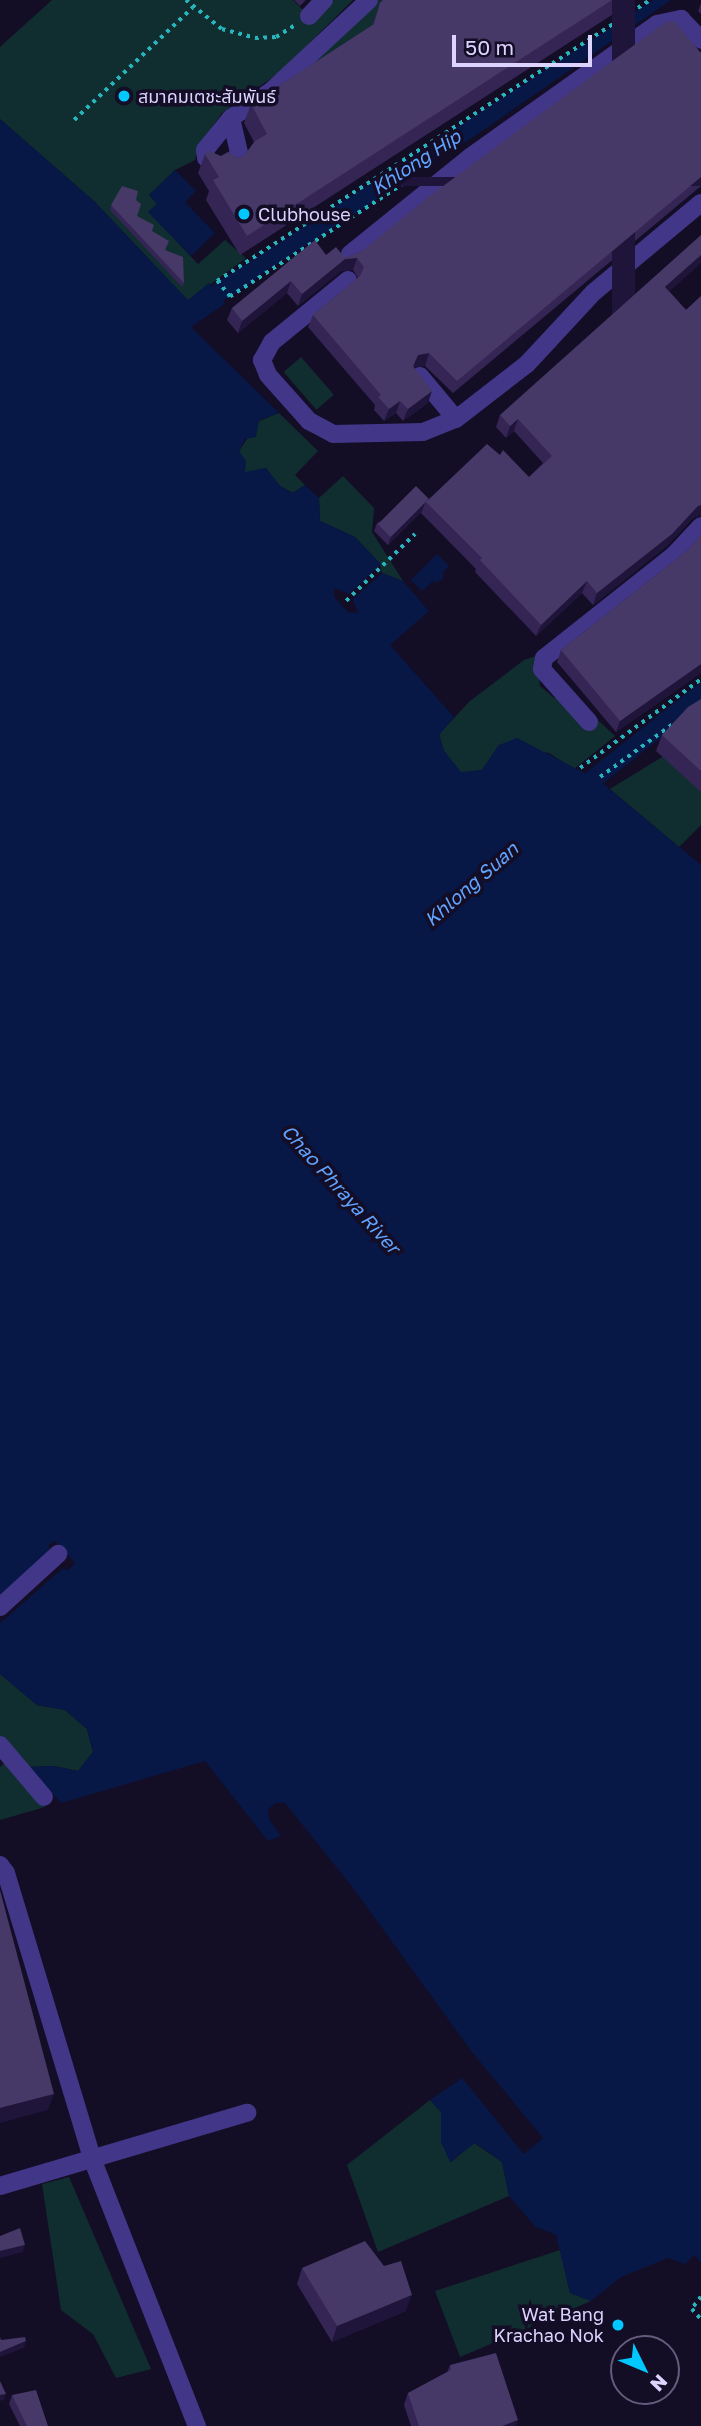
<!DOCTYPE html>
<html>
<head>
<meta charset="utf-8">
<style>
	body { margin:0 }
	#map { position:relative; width:701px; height:2426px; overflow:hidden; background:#140d26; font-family:"Golos Text","Noto Sans Thai",sans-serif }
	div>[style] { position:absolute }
	.green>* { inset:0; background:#102e30; transform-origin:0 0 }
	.water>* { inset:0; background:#071746 }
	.canal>* { height:19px; margin:-9.5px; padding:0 9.5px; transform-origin:9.5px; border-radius:9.5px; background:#071746 }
	.path>* { height:3.5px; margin-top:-1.75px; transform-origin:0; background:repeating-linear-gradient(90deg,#28b6be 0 3.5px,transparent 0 8.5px) }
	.minor>* { height:18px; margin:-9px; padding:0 9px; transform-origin:9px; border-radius:9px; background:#423688 }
	.wall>* { inset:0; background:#342555 }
	.shaded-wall>* { inset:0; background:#1f143a; transform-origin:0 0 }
	.building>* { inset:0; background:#463867; transform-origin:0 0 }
	.dots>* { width:19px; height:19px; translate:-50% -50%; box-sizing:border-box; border:4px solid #140d26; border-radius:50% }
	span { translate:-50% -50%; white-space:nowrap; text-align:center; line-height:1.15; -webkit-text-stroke:7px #140d26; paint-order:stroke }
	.poi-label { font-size:18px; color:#ddd3ff }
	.left { translate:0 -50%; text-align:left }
	.right { translate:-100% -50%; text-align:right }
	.water-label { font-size:19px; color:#61a4ff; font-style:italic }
	.north { position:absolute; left:610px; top:2335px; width:70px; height:70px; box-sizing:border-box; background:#140d26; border:2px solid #645c7d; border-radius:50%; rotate:133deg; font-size:19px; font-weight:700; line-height:28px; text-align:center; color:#ddd3ff }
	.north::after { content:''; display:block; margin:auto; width:24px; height:32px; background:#00c8fe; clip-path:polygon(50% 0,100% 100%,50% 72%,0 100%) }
	.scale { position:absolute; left:452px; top:35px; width:140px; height:32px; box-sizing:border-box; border:4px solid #ddd3ff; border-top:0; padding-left:9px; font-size:21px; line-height:24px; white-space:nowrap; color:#ddd3ff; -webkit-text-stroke:5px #140d26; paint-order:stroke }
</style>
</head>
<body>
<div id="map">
	<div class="green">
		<div style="clip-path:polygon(52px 0,293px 0,313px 20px,334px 0,353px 0,280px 72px,222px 113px,199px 145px,195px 160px,175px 170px,149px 195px,157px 204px,149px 212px,198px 264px,225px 240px,246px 258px,188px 301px,95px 202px,0 119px,0 47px)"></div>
		<div style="clip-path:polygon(379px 0,437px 0,271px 103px,319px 54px)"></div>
		<div style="left:301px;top:357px;width:50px;height:23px;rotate:49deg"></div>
		<div style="clip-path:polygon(279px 413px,318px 451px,295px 475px,305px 485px,293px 493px,280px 486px,266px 468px,245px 473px,239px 451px,259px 421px)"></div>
		<div style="clip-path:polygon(343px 476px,374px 508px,372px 532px,403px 581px,382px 573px,380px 564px,355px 537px,320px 521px,319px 498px)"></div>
		<div style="clip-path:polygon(536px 656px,540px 686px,553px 697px,589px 712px,615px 736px,574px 769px,549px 753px,499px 745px,482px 770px,461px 773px,444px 751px,439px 734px,470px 701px,524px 660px)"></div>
		<div style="clip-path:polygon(667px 754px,701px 787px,701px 825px,679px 847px,610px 789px)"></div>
		<div style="clip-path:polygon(0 1674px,37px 1705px,65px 1710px,87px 1729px,93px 1752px,78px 1771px,54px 1766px,28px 1767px,0 1735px)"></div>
		<div style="clip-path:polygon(6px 1762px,45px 1807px,0 1820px,0 1767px)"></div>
		<div style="clip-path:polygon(430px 2100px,441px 2112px,441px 2142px,451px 2162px,474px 2143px,502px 2162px,509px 2196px,378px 2252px,347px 2165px)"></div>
		<div style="clip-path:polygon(69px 2177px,151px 2369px,116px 2378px,93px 2334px,61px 2310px,42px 2184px)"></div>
		<div style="clip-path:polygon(560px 2250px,570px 2293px,591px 2301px,460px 2357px,435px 2291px)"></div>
	</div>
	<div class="water">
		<div style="clip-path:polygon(653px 0,671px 0,472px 138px,234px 292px,225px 278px)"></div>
		<div style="clip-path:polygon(0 119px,95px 202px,188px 300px,209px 283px,225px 304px,191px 327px,279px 413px,259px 420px,256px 437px,245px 439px,239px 451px,246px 461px,245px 472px,266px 468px,280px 486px,293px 493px,305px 485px,319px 498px,320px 521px,355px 537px,381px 564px,349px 594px,334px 588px,334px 597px,348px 612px,358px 613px,353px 599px,382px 573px,403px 581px,429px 611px,390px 645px,454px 717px,439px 735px,444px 751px,461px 772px,482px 770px,499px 745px,517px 738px,600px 781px,701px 865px,701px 2263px,694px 2255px,685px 2264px,668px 2258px,621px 2277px,591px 2301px,570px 2293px,556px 2235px,536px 2227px,509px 2196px,502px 2162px,475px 2143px,450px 2162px,441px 2142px,441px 2112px,430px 2100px,462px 2078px,524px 2154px,543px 2138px,472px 2052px,353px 1888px,285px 1803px,276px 1803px,268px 1809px,269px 1819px,281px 1836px,268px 1841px,205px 1761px,61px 1803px,28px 1767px,53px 1766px,78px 1771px,93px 1752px,87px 1729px,65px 1710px,37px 1705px,0 1674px,0 1623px,62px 1569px,69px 1570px,75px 1563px,55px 1541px,49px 1545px,49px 1554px,0 1597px)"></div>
		<div style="clip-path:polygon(175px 170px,196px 191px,185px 202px,215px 233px,191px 256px,148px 212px,157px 204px,149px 195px)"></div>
		<div style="clip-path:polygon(437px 554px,449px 566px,443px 572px,443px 579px,435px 583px,433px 581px,422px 591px,411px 580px)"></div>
	</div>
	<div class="canal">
		<div style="left:195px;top:307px;width:64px;rotate:-32.9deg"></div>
		<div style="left:573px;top:794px;width:163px;rotate:-38.3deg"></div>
	</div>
	<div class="path">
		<div style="left:186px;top:0;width:46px;rotate:38.9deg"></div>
		<div style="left:222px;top:29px;width:34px;rotate:15deg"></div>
		<div style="left:255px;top:38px;width:21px;rotate:-3deg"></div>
		<div style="left:276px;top:37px;width:22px;rotate:-32deg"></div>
		<div style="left:74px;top:120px;width:163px;rotate:-43.5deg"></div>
		<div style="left:411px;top:179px;width:216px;rotate:146.9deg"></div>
		<div style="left:230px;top:297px;width:21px;rotate:-129deg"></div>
		<div style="left:217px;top:281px;width:516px;rotate:-32.98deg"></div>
		<div style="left:346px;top:601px;width:96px;rotate:-44.2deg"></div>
		<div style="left:580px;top:768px;width:150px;rotate:-36.3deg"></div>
		<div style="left:600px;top:777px;width:92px;rotate:-36.1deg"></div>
		<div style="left:701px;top:2297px;width:15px;rotate:127deg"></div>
		<div style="left:692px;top:2309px;width:13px;rotate:48deg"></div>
	</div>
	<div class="minor">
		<div style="left:309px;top:16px;width:22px;rotate:-47deg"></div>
		<div style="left:231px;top:118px;width:48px;rotate:-34deg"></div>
		<div style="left:271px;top:91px;width:134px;rotate:-42.9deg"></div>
		<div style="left:212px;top:164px;width:8px;rotate:-135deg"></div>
		<div style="left:206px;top:158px;width:8px;rotate:-97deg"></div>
		<div style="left:205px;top:150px;width:41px;rotate:-50.9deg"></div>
		<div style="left:231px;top:118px;width:36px;rotate:77deg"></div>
		<div style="left:239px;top:153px;width:15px;rotate:122deg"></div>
		<div style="left:350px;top:254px;width:154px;rotate:-38.9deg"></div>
		<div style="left:470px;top:157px;width:229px;rotate:-35.4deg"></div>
		<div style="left:657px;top:24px;width:25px;rotate:-12deg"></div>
		<div style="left:681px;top:19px;width:29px;rotate:46deg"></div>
		<div style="left:348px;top:280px;width:98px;rotate:140.8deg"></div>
		<div style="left:272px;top:342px;width:21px;rotate:119deg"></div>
		<div style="left:262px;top:360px;width:16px;rotate:68deg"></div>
		<div style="left:268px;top:375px;width:62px;rotate:48.3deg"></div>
		<div style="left:309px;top:421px;width:27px;rotate:28deg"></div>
		<div style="left:333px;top:434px;width:90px;rotate:-1.3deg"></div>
		<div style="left:423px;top:432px;width:35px;rotate:-22deg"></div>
		<div style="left:456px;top:419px;width:90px;rotate:-37.8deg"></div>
		<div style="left:527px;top:364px;width:98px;rotate:-47.1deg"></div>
		<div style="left:594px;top:292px;width:139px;rotate:-39.8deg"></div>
		<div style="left:420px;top:376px;width:56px;rotate:50.1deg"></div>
		<div style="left:589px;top:722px;width:71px;rotate:-131.6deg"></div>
		<div style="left:542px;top:669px;width:11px;rotate:-80deg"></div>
		<div style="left:544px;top:658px;width:167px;rotate:-38.4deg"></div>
		<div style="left:675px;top:554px;width:38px;rotate:-47deg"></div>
		<div style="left:0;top:1607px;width:79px;rotate:-42.4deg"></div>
		<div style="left:0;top:1745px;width:68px;rotate:49.8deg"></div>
		<div style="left:0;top:1865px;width:10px;rotate:53deg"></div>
		<div style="left:6px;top:1873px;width:301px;rotate:73.2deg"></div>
		<div style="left:93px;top:2161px;width:285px;rotate:68.6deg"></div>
		<div style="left:0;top:2186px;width:258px;rotate:-16.5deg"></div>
	</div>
	<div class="wall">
		<div style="clip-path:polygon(294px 0,306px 0,300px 6px)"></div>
		<div style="clip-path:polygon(383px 0,635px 0,240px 255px,206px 200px,209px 191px,198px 173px,205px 154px,237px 158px,244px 156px,254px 142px,244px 123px,251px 104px,372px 26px,380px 3px)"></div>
		<div style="clip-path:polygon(701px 3px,701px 14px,698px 11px)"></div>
		<div style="clip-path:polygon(701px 53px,701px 186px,453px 393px,425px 366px,414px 367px,428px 403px,403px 421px,396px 413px,384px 421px,374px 410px,375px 405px,308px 327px,313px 315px,358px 278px,353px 270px,341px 271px,298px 306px,287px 293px,238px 333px,227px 320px,232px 308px,326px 255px,345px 258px,362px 251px)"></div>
		<div style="clip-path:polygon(111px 205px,137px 216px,152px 231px,166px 250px,184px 283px,182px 287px,110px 210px)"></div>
		<div style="clip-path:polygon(701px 263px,669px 291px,686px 310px,701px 296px,701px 515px,693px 518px,667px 546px,593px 605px,582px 593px,536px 636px,475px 572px,476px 569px,421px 513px,422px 511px,388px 545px,374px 531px,377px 523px,429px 499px,500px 455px,529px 477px,543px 463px,514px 431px,506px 438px,496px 427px,500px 415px)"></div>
		<div style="clip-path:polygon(701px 535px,701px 673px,616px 732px,557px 662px,561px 650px,688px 550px)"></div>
		<div style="clip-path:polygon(701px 699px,701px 792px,656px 751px,662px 735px)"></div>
		<div style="clip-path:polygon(302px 2268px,406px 2311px,332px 2342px,297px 2284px)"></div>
		<div style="clip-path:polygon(450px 2365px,516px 2426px,411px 2426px,404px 2405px,408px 2393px,447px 2372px)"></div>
		<div style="clip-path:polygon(12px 2395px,48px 2426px,20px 2426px,9px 2404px)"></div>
	</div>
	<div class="shaded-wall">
		<div style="left:612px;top:0;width:23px;height:435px"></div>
		<div style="left:701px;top:177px;width:9px;height:318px;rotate:90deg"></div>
		<div style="clip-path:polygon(701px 255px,701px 263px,661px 299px,665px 287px)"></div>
		<div style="clip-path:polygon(357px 258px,353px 270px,341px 271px,298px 306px,302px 294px,345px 259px)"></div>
		<div style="clip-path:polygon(291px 281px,287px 293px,238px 333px,242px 321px)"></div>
		<div style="clip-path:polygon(429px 353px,425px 366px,413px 367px,418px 355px)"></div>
		<div style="clip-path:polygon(432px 391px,428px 403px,403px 421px,408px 409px)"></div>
		<div style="clip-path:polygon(400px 401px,396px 413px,384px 421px,389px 409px)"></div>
		<div style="clip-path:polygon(518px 419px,514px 431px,506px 438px,510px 426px)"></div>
		<div style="clip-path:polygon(425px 503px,422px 511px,388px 545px,391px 537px)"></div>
		<div style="clip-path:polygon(701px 505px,701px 515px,693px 518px,667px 546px,593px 605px,597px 593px,698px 506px)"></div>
		<div style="clip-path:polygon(587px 581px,582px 593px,536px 636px,541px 625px)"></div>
		<div style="clip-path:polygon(701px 664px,701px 673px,616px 732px,620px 721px)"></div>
		<div style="clip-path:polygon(54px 2094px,48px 2110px,0 2123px,0 2108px)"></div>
		<div style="clip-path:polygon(25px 2245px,23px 2252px,0 2258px,0 2251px)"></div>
		<div style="clip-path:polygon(412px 2295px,406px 2311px,332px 2342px,337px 2326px)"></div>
		<div style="clip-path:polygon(26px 2341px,24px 2348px,0 2357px,0 2352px)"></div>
		<div style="clip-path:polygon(6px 2394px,4px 2400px,0 2401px,0 2395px)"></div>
		<div style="clip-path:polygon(518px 2420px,516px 2426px,502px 2426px)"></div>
	</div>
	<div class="building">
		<div style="clip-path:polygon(383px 0,612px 0,247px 236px,213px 180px,219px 177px,205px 154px,209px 151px,221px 156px,228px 152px,237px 158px,244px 156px,255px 141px,267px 134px,251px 104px,374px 24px,380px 3px)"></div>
		<div style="clip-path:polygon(674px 21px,701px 53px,701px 177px,457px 381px,429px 353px,418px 355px,413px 366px,432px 391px,408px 409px,400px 401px,389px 409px,378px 397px,381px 395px,313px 315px,360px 276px,364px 267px,357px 258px,345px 259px,302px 294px,291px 281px,242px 321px,232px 308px,315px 240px,326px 255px,336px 247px,345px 258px,362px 251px,427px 198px,604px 67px,666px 22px)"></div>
		<div style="clip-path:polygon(122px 186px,138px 191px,136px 200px,141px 204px,137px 216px,154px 225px,152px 231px,169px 241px,165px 250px,183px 257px,184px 283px,111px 205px)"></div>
		<div style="clip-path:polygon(701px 235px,701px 255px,665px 287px,686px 310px,701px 296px,701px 505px,698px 506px,672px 534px,597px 593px,587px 581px,541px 625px,480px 560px,482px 558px,426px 502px,487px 444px,500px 455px,503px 450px,529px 477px,552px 456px,518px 419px,510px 426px,500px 415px)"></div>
		<div style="left:416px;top:486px;width:18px;height:54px;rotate:45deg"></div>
		<div style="clip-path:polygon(701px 535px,701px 664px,620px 721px,561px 650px,688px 550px)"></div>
		<div style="clip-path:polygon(701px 699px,701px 771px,662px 735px,688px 707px)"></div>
		<div style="clip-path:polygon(0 1890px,54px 2094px,0 2108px)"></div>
		<div style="clip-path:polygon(20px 2228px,25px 2245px,0 2251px,0 2236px)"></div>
		<div style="clip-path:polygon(365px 2241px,384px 2266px,401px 2261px,412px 2295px,337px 2326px,302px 2268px)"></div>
		<div style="clip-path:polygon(0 2337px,1px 2340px,25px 2337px,26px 2341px,0 2352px)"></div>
		<div style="clip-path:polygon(496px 2353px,518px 2420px,502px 2426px,419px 2426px,408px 2393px,451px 2370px,450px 2365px)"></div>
		<div style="clip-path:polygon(0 2381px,6px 2394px,0 2395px)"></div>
		<div style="clip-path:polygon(36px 2390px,48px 2426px,27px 2426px,12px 2395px)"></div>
	</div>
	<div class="dots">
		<div style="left:124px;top:96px;background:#00c8fe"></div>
		<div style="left:244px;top:214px;background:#00c8fe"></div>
		<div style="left:618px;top:2325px;background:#00c8fe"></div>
	</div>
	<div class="poi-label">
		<span class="left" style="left:138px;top:96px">สมาคมเตชะสัมพันธ์</span>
		<span class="left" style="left:258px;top:214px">Clubhouse</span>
		<span class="right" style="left:604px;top:2325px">Wat Bang<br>Krachao Nok</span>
	</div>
	<div class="water-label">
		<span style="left:416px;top:162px;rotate:-33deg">Khlong Hip</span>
		<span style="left:471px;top:884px;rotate:-41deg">Khlong Suan</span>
		<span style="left:341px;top:1189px;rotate:48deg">Chao Phraya River</span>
	</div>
	<div class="north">N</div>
	<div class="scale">50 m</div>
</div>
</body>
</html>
